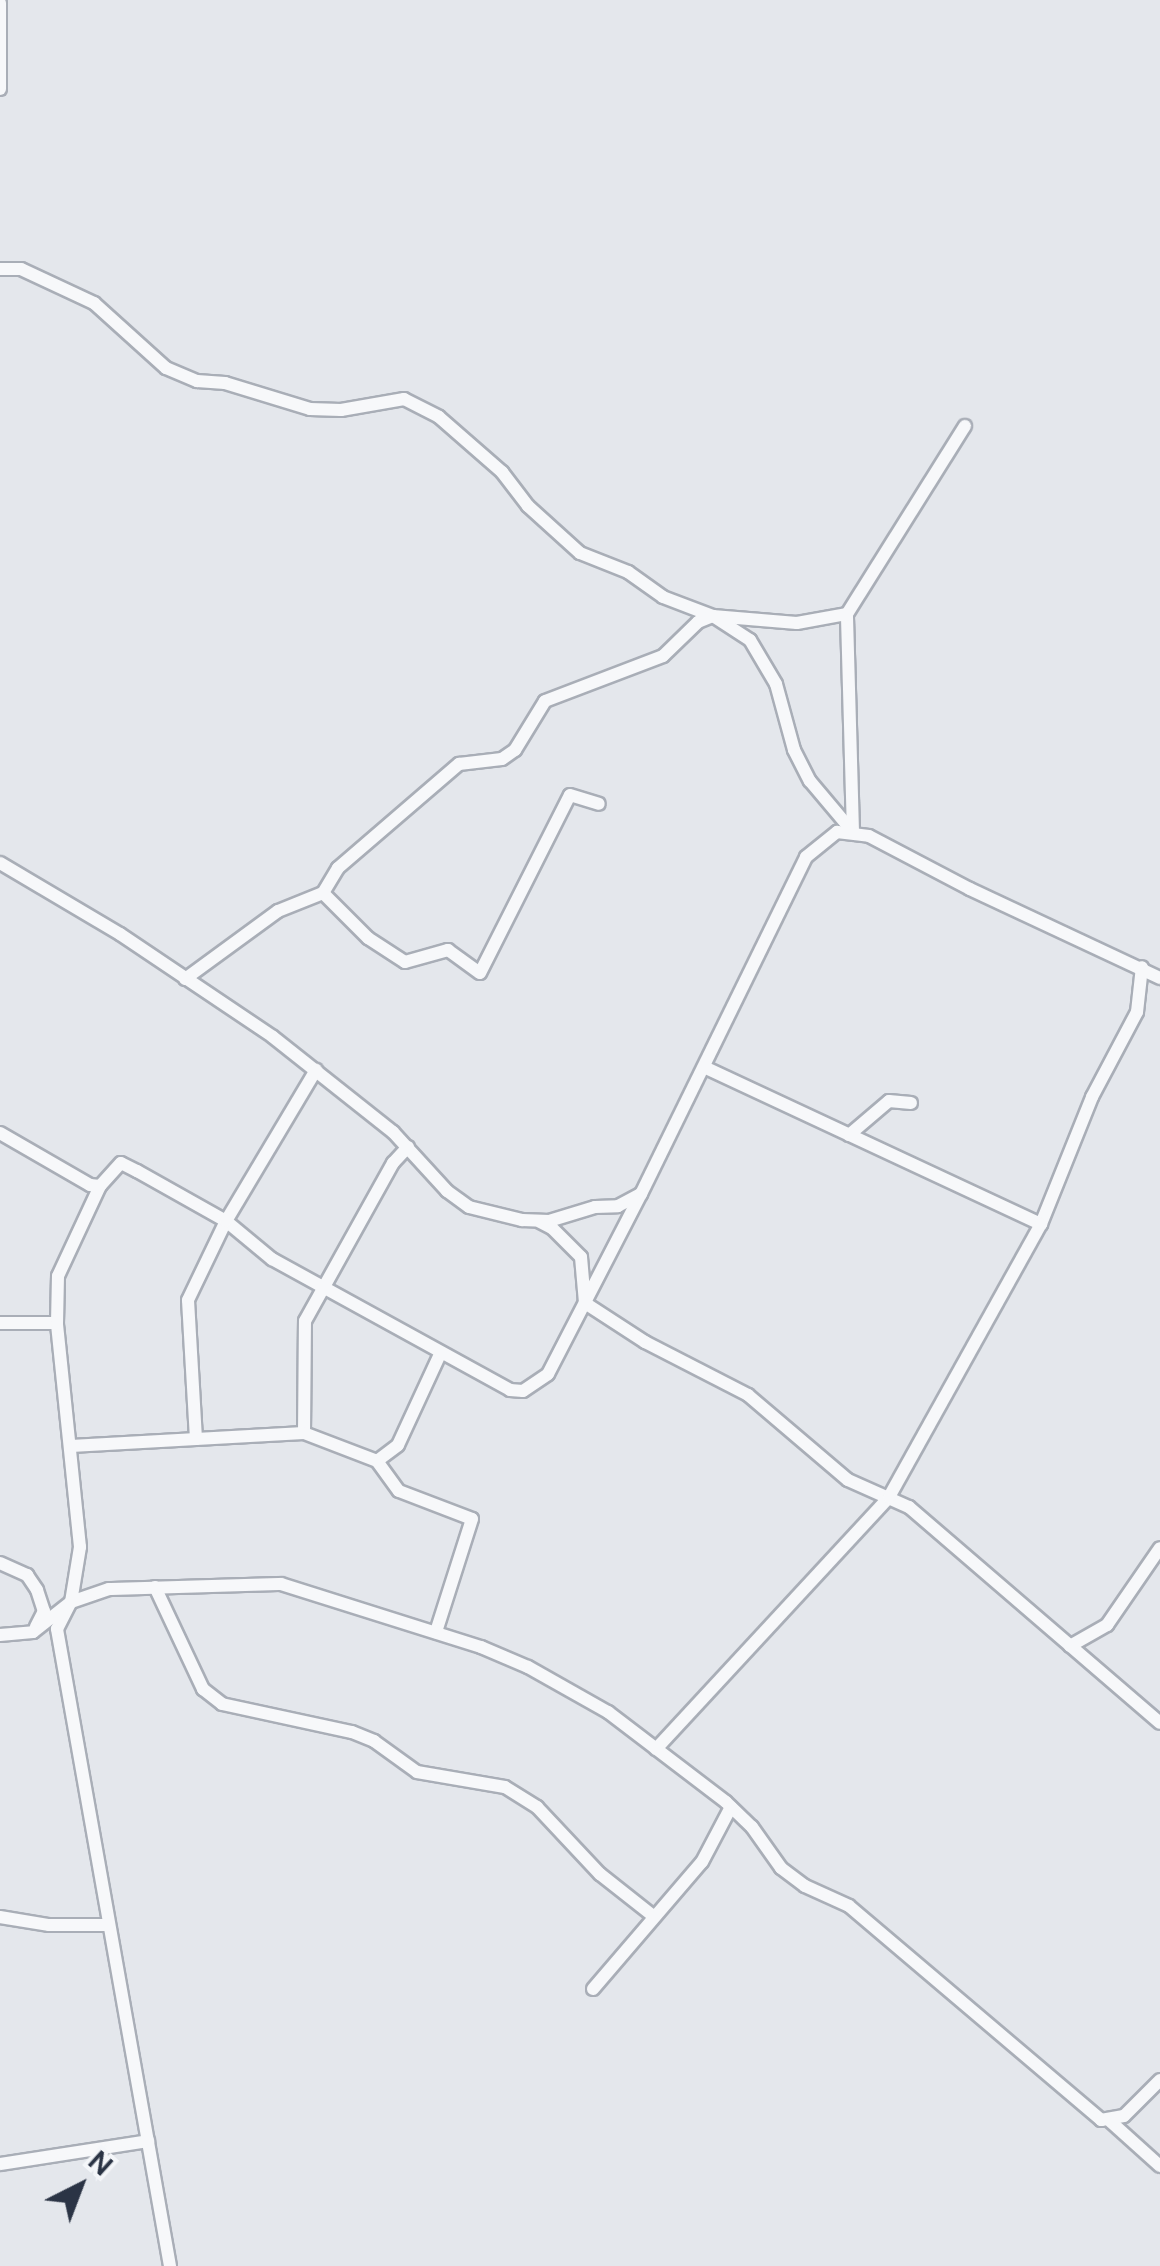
<!DOCTYPE html>
<html>
<head>
<meta charset="utf-8">
<style>
	body { margin:0 }
	#map { position:relative; width:1160px; height:2266px; overflow:hidden; background:#e4e7ec; font-family:"DM Sans",sans-serif }
	div>[style] { position:absolute }
	.roads { filter:drop-shadow(2px 0 #a9aeb7) drop-shadow(-2px 0 #a9aeb7) drop-shadow(0 2px #a9aeb7) drop-shadow(0 -2px #a9aeb7) }
	.street>* { height:12px; margin:-6px; padding:0 6px; transform-origin:6px; border-radius:6px; background:#f7f8fa }
	span { translate:-50% -50%; white-space:nowrap; text-align:center; line-height:1.15; -webkit-text-stroke:9px #f4f6f9; paint-order:stroke }
	.north { position:absolute; left:30px; top:2136px; width:100px; height:100px; -webkit-text-stroke:8px #f4f6f9; paint-order:stroke; rotate:42deg; font-size:28px; font-weight:700; line-height:40px; text-align:center; color:#2b3445 }
	.north::after { content:''; display:block; margin:auto; width:35px; height:45px; background:#2b3445; clip-path:polygon(50% 0,100% 100%,50% 72%,0 100%) }
</style>
</head>
<body>
<div id="map">
	<div class="roads">
		<div class="street">
			<div style="left:0;top:3px;width:86px;rotate:90deg"></div>
			<div style="left:0;top:269px;width:21px"></div>
			<div style="left:21px;top:269px;width:81px;rotate:25deg"></div>
			<div style="left:94px;top:303px;width:97px;rotate:42.1deg"></div>
			<div style="left:166px;top:368px;width:34px;rotate:23deg"></div>
			<div style="left:197px;top:381px;width:28px;rotate:4deg"></div>
			<div style="left:225px;top:383px;width:89px;rotate:17deg"></div>
			<div style="left:310px;top:409px;width:31px;rotate:2deg"></div>
			<div style="left:341px;top:410px;width:64px;rotate:-9.9deg"></div>
			<div style="left:404px;top:399px;width:39px;rotate:27deg"></div>
			<div style="left:439px;top:417px;width:84px;rotate:41.1deg"></div>
			<div style="left:502px;top:472px;width:43px;rotate:52.6deg"></div>
			<div style="left:528px;top:506px;width:70px;rotate:42.1deg"></div>
			<div style="left:580px;top:553px;width:52px;rotate:21.6deg"></div>
			<div style="left:628px;top:572px;width:43px;rotate:35.5deg"></div>
			<div style="left:663px;top:597px;width:53px;rotate:20.8deg"></div>
			<div style="left:713px;top:616px;width:44px;rotate:33deg"></div>
			<div style="left:750px;top:640px;width:51px;rotate:59.4deg"></div>
			<div style="left:776px;top:684px;width:68px;rotate:74.7deg"></div>
			<div style="left:794px;top:750px;width:35px;rotate:63deg"></div>
			<div style="left:810px;top:781px;width:67px;rotate:49.9deg"></div>
			<div style="left:853px;top:832px;width:218px;rotate:-91.6deg"></div>
			<div style="left:847px;top:614px;width:222px;rotate:-57.9deg"></div>
			<div style="left:0;top:863px;width:139px;rotate:30.6deg"></div>
			<div style="left:120px;top:934px;width:184px;rotate:33.9deg"></div>
			<div style="left:273px;top:1037px;width:153px;rotate:38.4deg"></div>
			<div style="left:393px;top:1132px;width:80px;rotate:47.5deg"></div>
			<div style="left:447px;top:1191px;width:27px;rotate:36deg"></div>
			<div style="left:469px;top:1207px;width:55px;rotate:13.8deg"></div>
			<div style="left:522px;top:1220px;width:27px;rotate:2deg"></div>
			<div style="left:549px;top:1221px;width:48px;rotate:-16.9deg"></div>
			<div style="left:595px;top:1207px;width:23px;rotate:-2deg"></div>
			<div style="left:618px;top:1206px;width:26px;rotate:-28deg"></div>
			<div style="left:641px;top:1194px;width:375px;rotate:-63.9deg"></div>
			<div style="left:806px;top:857px;width:40px;rotate:-39deg"></div>
			<div style="left:837px;top:832px;width:32px;rotate:7deg"></div>
			<div style="left:869px;top:836px;width:114px;rotate:27.7deg"></div>
			<div style="left:970px;top:889px;width:210px;rotate:25.1deg"></div>
			<div style="left:323px;top:893px;width:29px;rotate:-59deg"></div>
			<div style="left:338px;top:868px;width:160px;rotate:-40.7deg"></div>
			<div style="left:459px;top:764px;width:43px;rotate:-6.6deg"></div>
			<div style="left:502px;top:759px;width:16px;rotate:-35deg"></div>
			<div style="left:515px;top:750px;width:57px;rotate:-58.5deg"></div>
			<div style="left:545px;top:701px;width:126px;rotate:-20.9deg"></div>
			<div style="left:663px;top:656px;width:49px;rotate:-44.2deg"></div>
			<div style="left:698px;top:622px;width:16px;rotate:-22deg"></div>
			<div style="left:713px;top:616px;width:84px;rotate:4.8deg"></div>
			<div style="left:797px;top:623px;width:51px;rotate:-10.2deg"></div>
			<div style="left:185px;top:979px;width:115px;rotate:-36.2deg"></div>
			<div style="left:278px;top:911px;width:48px;rotate:-21.8deg"></div>
			<div style="left:323px;top:893px;width:64px;rotate:45deg"></div>
			<div style="left:368px;top:938px;width:44px;rotate:33deg"></div>
			<div style="left:405px;top:962px;width:45px;rotate:-15.6deg"></div>
			<div style="left:448px;top:950px;width:39px;rotate:36deg"></div>
			<div style="left:480px;top:973px;width:199px;rotate:-63.2deg"></div>
			<div style="left:570px;top:795px;width:30px;rotate:17deg"></div>
			<div style="left:704px;top:1067px;width:372px;rotate:25deg"></div>
			<div style="left:1041px;top:1224px;width:137px;rotate:-68.1deg"></div>
			<div style="left:1092px;top:1097px;width:96px;rotate:-62.1deg"></div>
			<div style="left:1137px;top:1012px;width:45px;rotate:-83.7deg"></div>
			<div style="left:0;top:1133px;width:104px;rotate:30deg"></div>
			<div style="left:90px;top:1185px;width:10px;rotate:6deg"></div>
			<div style="left:100px;top:1186px;width:31px;rotate:-48deg"></div>
			<div style="left:121px;top:1163px;width:18px;rotate:27deg"></div>
			<div style="left:137px;top:1171px;width:102px;rotate:29.3deg"></div>
			<div style="left:226px;top:1221px;width:60px;rotate:39.6deg"></div>
			<div style="left:272px;top:1259px;width:272px;rotate:28.8deg"></div>
			<div style="left:510px;top:1390px;width:13px;rotate:4deg"></div>
			<div style="left:523px;top:1391px;width:30px;rotate:-34deg"></div>
			<div style="left:548px;top:1374px;width:203px;rotate:-62.7deg"></div>
			<div style="left:849px;top:1135px;width:52px;rotate:-40.4deg"></div>
			<div style="left:889px;top:1101px;width:22px;rotate:5deg"></div>
			<div style="left:540px;top:1222px;width:13px;rotate:27deg"></div>
			<div style="left:552px;top:1228px;width:41px;rotate:45deg"></div>
			<div style="left:581px;top:1257px;width:46px;rotate:85deg"></div>
			<div style="left:585px;top:1303px;width:72px;rotate:33deg"></div>
			<div style="left:645px;top:1342px;width:116px;rotate:27.2deg"></div>
			<div style="left:748px;top:1395px;width:131px;rotate:40.4deg"></div>
			<div style="left:848px;top:1480px;width:67px;rotate:23.9deg"></div>
			<div style="left:909px;top:1507px;width:331px;rotate:40.7deg"></div>
			<div style="left:0;top:1323px;width:57px"></div>
			<div style="left:304px;top:1433px;width:112px;rotate:-89.5deg"></div>
			<div style="left:305px;top:1321px;width:181px;rotate:-60.9deg"></div>
			<div style="left:393px;top:1163px;width:22px;rotate:-47deg"></div>
			<div style="left:196px;top:1439px;width:139px;rotate:-93.3deg"></div>
			<div style="left:188px;top:1300px;width:88px;rotate:-64.3deg"></div>
			<div style="left:226px;top:1221px;width:176px;rotate:-59.2deg"></div>
			<div style="left:71px;top:1446px;width:233px;rotate:-3.2deg"></div>
			<div style="left:304px;top:1433px;width:78px;rotate:21deg"></div>
			<div style="left:377px;top:1461px;width:37px;rotate:54deg"></div>
			<div style="left:399px;top:1491px;width:78px;rotate:21deg"></div>
			<div style="left:472px;top:1519px;width:119px;rotate:107.7deg"></div>
			<div style="left:377px;top:1461px;width:26px;rotate:-37deg"></div>
			<div style="left:398px;top:1445px;width:102px;rotate:-65.2deg"></div>
			<div style="left:0;top:1563px;width:30px;rotate:24deg"></div>
			<div style="left:27px;top:1575px;width:18px;rotate:56deg"></div>
			<div style="left:37px;top:1590px;width:22px;rotate:72deg"></div>
			<div style="left:44px;top:1611px;width:18px;rotate:117deg"></div>
			<div style="left:155px;top:1587px;width:113px;rotate:64.8deg"></div>
			<div style="left:203px;top:1689px;width:24px;rotate:38deg"></div>
			<div style="left:222px;top:1704px;width:133px;rotate:12.2deg"></div>
			<div style="left:352px;top:1732px;width:24px;rotate:22deg"></div>
			<div style="left:374px;top:1741px;width:53px;rotate:35.8deg"></div>
			<div style="left:417px;top:1772px;width:89px;rotate:9.7deg"></div>
			<div style="left:505px;top:1787px;width:38px;rotate:32deg"></div>
			<div style="left:537px;top:1807px;width:92px;rotate:46.8deg"></div>
			<div style="left:600px;top:1874px;width:66px;rotate:38.3deg"></div>
			<div style="left:0;top:1635px;width:33px;rotate:-5deg"></div>
			<div style="left:33px;top:1632px;width:48px;rotate:-38.3deg"></div>
			<div style="left:71px;top:1602px;width:56px;rotate:-80.7deg"></div>
			<div style="left:80px;top:1547px;width:225px;rotate:-95.9deg"></div>
			<div style="left:57px;top:1323px;width:47px;rotate:-88.8deg"></div>
			<div style="left:58px;top:1276px;width:99px;rotate:-65deg"></div>
			<div style="left:1070px;top:1646px;width:43px;rotate:-29.6deg"></div>
			<div style="left:1107px;top:1625px;width:93px;rotate:-55.5deg"></div>
			<div style="left:656px;top:1749px;width:343px;rotate:-47.2deg"></div>
			<div style="left:889px;top:1497px;width:312px;rotate:-60.9deg"></div>
			<div style="left:0;top:1917px;width:50px;rotate:9.3deg"></div>
			<div style="left:49px;top:1925px;width:59px"></div>
			<div style="left:593px;top:1989px;width:167px;rotate:-49.4deg"></div>
			<div style="left:702px;top:1862px;width:62px;rotate:-62.2deg"></div>
			<div style="left:1110px;top:2121px;width:67px;rotate:42deg"></div>
			<div style="left:0;top:2164px;width:150px;rotate:-8.8deg"></div>
			<div style="left:170px;top:2266px;width:647px;rotate:-100.06deg"></div>
			<div style="left:57px;top:1629px;width:30px;rotate:-63deg"></div>
			<div style="left:71px;top:1602px;width:40px;rotate:-18.9deg"></div>
			<div style="left:109px;top:1589px;width:172px;rotate:-1.7deg"></div>
			<div style="left:281px;top:1584px;width:210px;rotate:17.5deg"></div>
			<div style="left:481px;top:1647px;width:51px;rotate:23.1deg"></div>
			<div style="left:528px;top:1667px;width:92px;rotate:29.4deg"></div>
			<div style="left:608px;top:1712px;width:148px;rotate:37.3deg"></div>
			<div style="left:726px;top:1802px;width:36px;rotate:44deg"></div>
			<div style="left:752px;top:1827px;width:50px;rotate:54.7deg"></div>
			<div style="left:781px;top:1868px;width:30px;rotate:37deg"></div>
			<div style="left:805px;top:1886px;width:48px;rotate:24.4deg"></div>
			<div style="left:849px;top:1906px;width:331px;rotate:40.3deg"></div>
			<div style="left:1101px;top:2120px;width:23px;rotate:-10deg"></div>
			<div style="left:1124px;top:2116px;width:51px;rotate:-45deg"></div>
		</div>
	</div>
	<div class="north">N</div>
</div>
</body>
</html>
